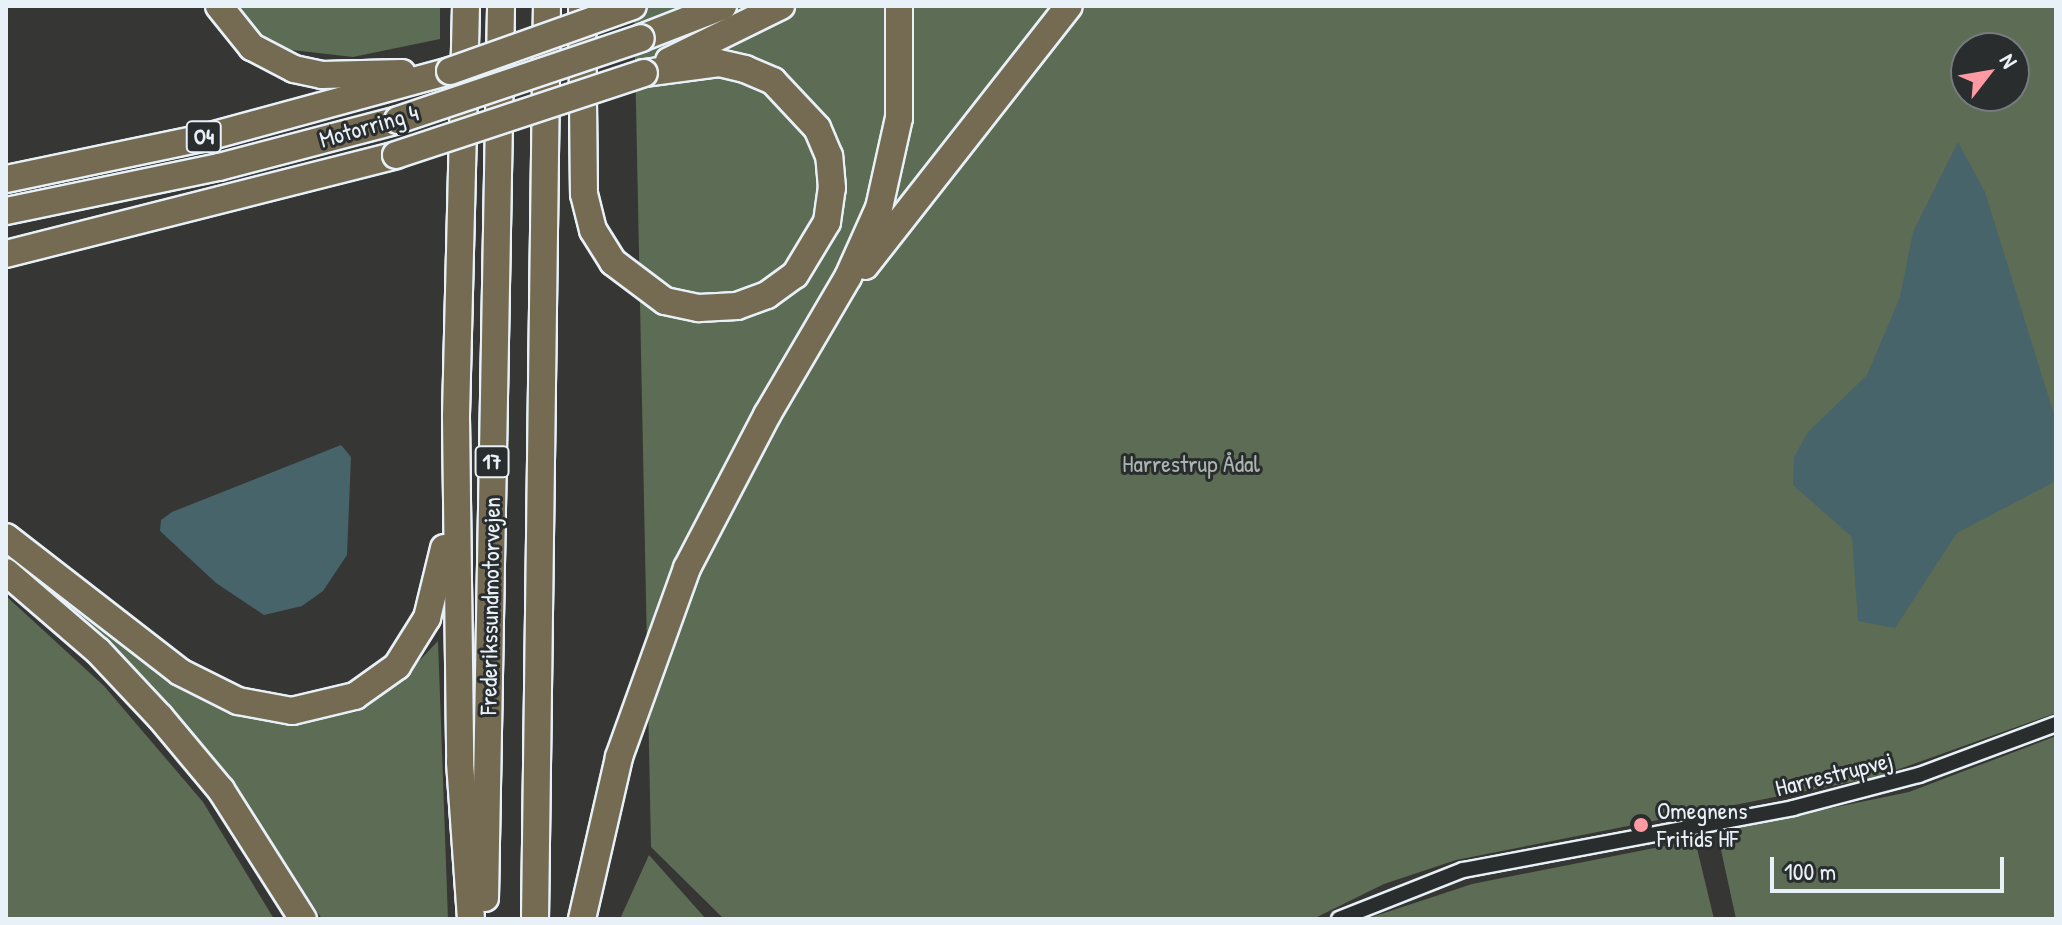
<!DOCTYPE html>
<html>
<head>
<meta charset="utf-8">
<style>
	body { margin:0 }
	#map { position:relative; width:2062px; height:925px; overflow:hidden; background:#363634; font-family:"Patrick Hand",sans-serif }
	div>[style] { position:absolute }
	.green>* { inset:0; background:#5d6c54 }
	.water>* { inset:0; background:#47646b }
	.roads { filter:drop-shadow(2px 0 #e8f1f8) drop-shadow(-2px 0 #e8f1f8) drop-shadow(0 2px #e8f1f8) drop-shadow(0 -2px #e8f1f8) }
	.minor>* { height:14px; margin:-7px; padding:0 7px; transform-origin:7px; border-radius:7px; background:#2a2d2e }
	.motorway>* { height:26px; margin:-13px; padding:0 13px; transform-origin:13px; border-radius:13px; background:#746b52 }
	.bridges { filter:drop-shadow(2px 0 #e8f1f8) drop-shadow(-2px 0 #e8f1f8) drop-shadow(0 2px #e8f1f8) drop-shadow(0 -2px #e8f1f8) }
	.motorway-bridge>* { height:26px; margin:-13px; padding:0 13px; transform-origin:13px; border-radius:13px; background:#746b52 }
	.dots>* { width:22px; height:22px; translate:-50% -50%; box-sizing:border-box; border:4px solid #2a2d2e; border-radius:50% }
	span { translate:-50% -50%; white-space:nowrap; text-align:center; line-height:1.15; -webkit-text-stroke:6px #2a2d2e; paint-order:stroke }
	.shield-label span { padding:2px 6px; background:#2a2d2e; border:2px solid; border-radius:6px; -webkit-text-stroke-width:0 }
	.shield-label { font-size:22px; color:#e8f1f8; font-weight:700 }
	.street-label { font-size:24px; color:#e8f1f8 }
	.park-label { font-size:24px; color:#a9b5ae }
	.poi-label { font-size:24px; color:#e8f1f8 }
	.left { translate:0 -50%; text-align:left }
	.frame { position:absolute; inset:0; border:8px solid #e8f1f8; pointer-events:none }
	.north { position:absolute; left:1950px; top:32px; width:80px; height:80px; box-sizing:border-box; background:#2a2d2e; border:2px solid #767b7f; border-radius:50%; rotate:59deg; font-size:22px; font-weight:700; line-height:32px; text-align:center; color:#e8f1f8 }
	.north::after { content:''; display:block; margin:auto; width:28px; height:36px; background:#ff9aa2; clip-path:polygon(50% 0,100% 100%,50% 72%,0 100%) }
	.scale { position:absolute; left:1770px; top:857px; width:234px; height:36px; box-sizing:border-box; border:4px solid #e8f1f8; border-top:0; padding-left:10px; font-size:24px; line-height:28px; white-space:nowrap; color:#e8f1f8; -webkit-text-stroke:6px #2a2d2e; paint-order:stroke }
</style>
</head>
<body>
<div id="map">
	<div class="green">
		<div style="clip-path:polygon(239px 6px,440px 6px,440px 39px,353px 57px,283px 49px,260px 33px)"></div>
		<div style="clip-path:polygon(evenodd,634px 6px,2056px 6px,2056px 713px,1877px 777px,1456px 860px,1384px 884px,1313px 919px,724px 919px,651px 847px,634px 6px,1966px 48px,2014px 48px,2014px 96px,1966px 96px,1966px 48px)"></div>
		<div style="clip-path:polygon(6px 545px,144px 663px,217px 701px,293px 721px,356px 712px,401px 680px,438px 641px,448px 919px,322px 919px,266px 833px,168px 707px,6px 561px)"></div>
		<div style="clip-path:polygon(6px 596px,104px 686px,203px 802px,274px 919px,6px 919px)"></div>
		<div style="clip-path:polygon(2056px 736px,2056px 919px,1736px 919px,1718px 836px,1734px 828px,1909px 792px)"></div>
		<div style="clip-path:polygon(1695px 840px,1714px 919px,1366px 919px,1472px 884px)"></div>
		<div style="clip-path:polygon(649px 855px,706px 919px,620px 919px)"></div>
	</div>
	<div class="water">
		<div style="clip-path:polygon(1958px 142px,1985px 192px,2056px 421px,2056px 474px,2052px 483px,1957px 533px,1895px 628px,1858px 621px,1852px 537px,1793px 485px,1794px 457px,1808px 432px,1867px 375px,1900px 297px,1913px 232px)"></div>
		<div style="clip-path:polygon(341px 445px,351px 457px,347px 555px,323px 591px,302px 606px,264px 615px,216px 583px,160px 531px,161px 520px,172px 512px)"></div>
	</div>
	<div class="roads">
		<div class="minor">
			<div style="left:1339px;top:919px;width:133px;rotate:-21.6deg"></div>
			<div style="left:1463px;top:870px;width:336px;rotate:-10.6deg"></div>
			<div style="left:1793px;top:808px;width:130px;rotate:-14.7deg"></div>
			<div style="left:1919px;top:775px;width:146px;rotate:-20.4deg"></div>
		</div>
		<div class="motorway">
			<div style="left:219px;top:6px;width:53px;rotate:51.2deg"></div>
			<div style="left:252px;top:47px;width:47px;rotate:27.6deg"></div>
			<div style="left:294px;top:69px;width:29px;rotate:12deg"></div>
			<div style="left:322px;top:75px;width:80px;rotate:-1.4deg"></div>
			<div style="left:466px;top:6px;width:411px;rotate:91.4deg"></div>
			<div style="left:456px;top:417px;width:345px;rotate:89.3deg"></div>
			<div style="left:460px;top:762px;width:157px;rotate:86deg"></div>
			<div style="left:582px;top:6px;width:188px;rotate:89.4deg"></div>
			<div style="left:584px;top:194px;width:37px;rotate:76deg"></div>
			<div style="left:593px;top:230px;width:38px;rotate:58deg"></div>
			<div style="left:613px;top:262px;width:65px;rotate:36.9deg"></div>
			<div style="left:665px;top:301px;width:35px;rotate:12deg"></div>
			<div style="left:699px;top:308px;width:38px;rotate:-3deg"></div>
			<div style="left:737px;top:306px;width:32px;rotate:-20deg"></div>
			<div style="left:767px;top:295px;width:34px;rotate:-36deg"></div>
			<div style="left:795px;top:275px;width:62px;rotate:-58.9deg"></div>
			<div style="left:827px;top:222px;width:34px;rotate:-82deg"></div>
			<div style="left:832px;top:188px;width:32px;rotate:-95deg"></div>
			<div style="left:829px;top:156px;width:30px;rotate:-113deg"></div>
			<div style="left:817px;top:128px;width:64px;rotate:-133.1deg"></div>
			<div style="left:773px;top:81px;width:30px;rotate:-157deg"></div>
			<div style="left:745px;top:69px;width:27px;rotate:-167deg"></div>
			<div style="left:719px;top:63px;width:76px;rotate:172.4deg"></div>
			<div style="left:641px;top:38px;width:88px;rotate:-21.3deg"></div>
			<div style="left:669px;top:61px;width:125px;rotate:-26.2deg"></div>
			<div style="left:6px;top:179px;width:209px;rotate:-11.8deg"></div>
			<div style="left:211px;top:136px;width:248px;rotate:-15.2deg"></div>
			<div style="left:6px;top:211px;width:217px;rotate:-11.7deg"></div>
			<div style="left:219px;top:167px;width:185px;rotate:-14.7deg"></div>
			<div style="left:6px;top:254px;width:402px;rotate:-14.2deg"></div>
			<div style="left:865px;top:266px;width:330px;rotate:-51.9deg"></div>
			<div style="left:6px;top:537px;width:220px;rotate:37.8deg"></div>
			<div style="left:180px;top:672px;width:65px;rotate:26.6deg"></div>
			<div style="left:238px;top:701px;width:55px;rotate:10.5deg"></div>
			<div style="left:292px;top:711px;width:65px;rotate:-13.4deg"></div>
			<div style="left:355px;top:696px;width:52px;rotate:-35.5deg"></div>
			<div style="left:397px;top:666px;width:57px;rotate:-58deg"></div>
			<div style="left:427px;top:618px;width:72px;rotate:-76.3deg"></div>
			<div style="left:6px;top:572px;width:121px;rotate:40.7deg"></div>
			<div style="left:98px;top:651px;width:91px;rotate:46.8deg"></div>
			<div style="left:160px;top:717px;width:95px;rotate:50.1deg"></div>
			<div style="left:221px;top:790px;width:153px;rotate:57.6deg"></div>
			<div style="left:485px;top:898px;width:892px;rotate:-88.97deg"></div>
			<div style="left:535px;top:919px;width:913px;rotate:-89.25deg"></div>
			<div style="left:582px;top:919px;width:166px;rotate:-77.1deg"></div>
			<div style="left:619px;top:757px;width:201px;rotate:-70.2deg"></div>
			<div style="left:687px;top:568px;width:173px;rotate:-62.4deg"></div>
			<div style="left:767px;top:415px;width:160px;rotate:-59.6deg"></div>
			<div style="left:848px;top:277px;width:76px;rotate:-65.8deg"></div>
			<div style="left:879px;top:208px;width:92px;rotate:-77.5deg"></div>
			<div style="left:899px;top:118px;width:112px;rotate:-90deg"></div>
		</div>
	</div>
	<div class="bridges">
		<div class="motorway-bridge">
			<div style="left:450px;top:71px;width:194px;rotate:-19.6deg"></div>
			<div style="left:398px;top:120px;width:256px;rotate:-18.6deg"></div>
			<div style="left:396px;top:155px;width:261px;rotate:-18.3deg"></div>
		</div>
	</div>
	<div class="dots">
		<div style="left:1641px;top:825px;background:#ff9aa2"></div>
	</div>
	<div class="shield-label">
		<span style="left:204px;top:137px">O4</span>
		<span style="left:492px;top:462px">17</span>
	</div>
	<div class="street-label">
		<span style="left:369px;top:126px;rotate:-16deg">Motorring 4</span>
		<span style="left:490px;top:606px;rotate:-89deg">Frederikssundmotorvejen</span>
		<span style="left:1834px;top:774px;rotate:-14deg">Harrestrupvej</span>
	</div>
	<div class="park-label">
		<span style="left:1191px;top:464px">Harrestrup Ådal</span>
	</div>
	<div class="poi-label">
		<span class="left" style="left:1657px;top:825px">Omegnens<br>Fritids HF</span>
	</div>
	<div class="frame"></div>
	<div class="north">N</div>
	<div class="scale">100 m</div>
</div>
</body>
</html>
